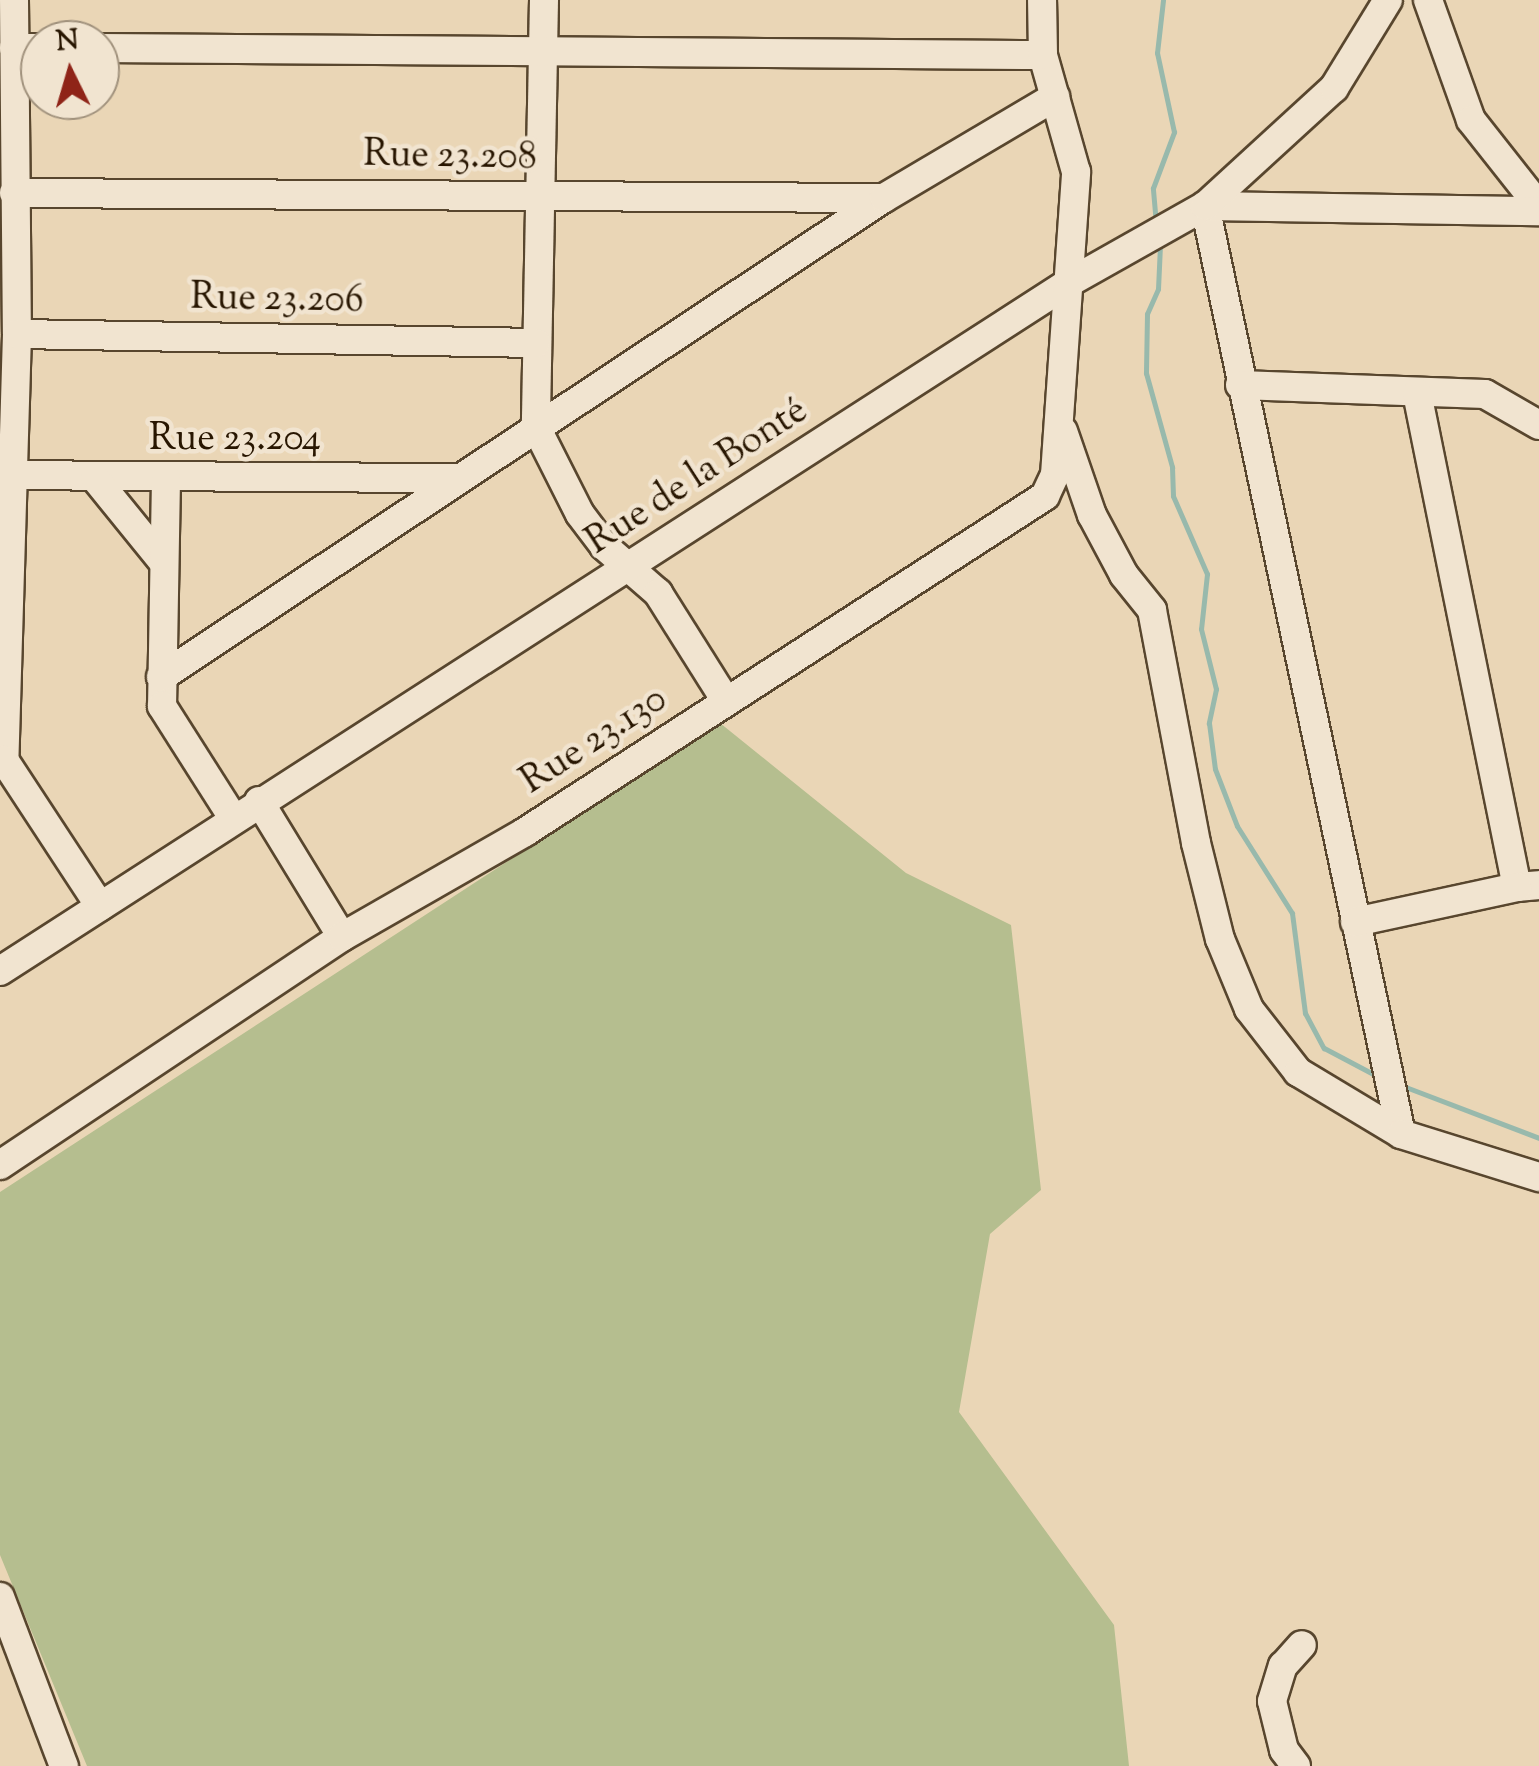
<!DOCTYPE html>
<html>
<head>
<meta charset="utf-8">
<style>
	body { margin:0 }
	#map { position:relative; width:1539px; height:1766px; overflow:hidden; background:#ead6b6; font-family:"Sorts Mill Goudy",serif }
	div>[style] { position:absolute }
	.green>* { inset:0; background:#b5be8f }
	.stream>* { height:5px; margin:-2.5px; padding:0 2.5px; transform-origin:2.5px; border-radius:2.5px; background:#98b9ac }
	.roads { filter:drop-shadow(2px 0 #58462e) drop-shadow(-2px 0 #58462e) drop-shadow(0 2px #58462e) drop-shadow(0 -2px #58462e) }
	.minor>* { height:28px; margin:-14px; padding:0 14px; transform-origin:14px; border-radius:14px; background:#f1e4d0 }
	span { translate:-50% -50%; white-space:nowrap; text-align:center; line-height:1.15; -webkit-text-stroke:9px #f1e4d0; paint-order:stroke }
	.street-label { font-size:38px; color:#281601 }
	.north { position:absolute; left:20px; top:20px; width:100px; height:100px; box-sizing:border-box; background:#f1e4d0; border:2px solid #a1927d; border-radius:50%; rotate:355deg; font-size:28px; font-weight:700; line-height:40px; text-align:center; color:#281601 }
	.north::after { content:''; display:block; margin:auto; width:35px; height:45px; background:#8f2418; clip-path:polygon(50% 0,100% 100%,50% 72%,0 100%) }
</style>
</head>
<body>
<div id="map">
	<div class="green">
		<div style="clip-path:polygon(720px 723px,906px 873px,1011px 925px,1041px 1190px,990px 1234px,959px 1412px,1114px 1625px,1129px 1766px,87px 1766px,0 1555px,0 1192px)"></div>
	</div>
	<div class="stream">
		<div style="left:1156px;top:224px;width:36px;rotate:-95deg"></div>
		<div style="left:1153px;top:188px;width:60px;rotate:-69.4deg"></div>
		<div style="left:1174px;top:132px;width:81px;rotate:-102.1deg"></div>
		<div style="left:1157px;top:53px;width:53px;rotate:-83.5deg"></div>
		<div style="left:1160px;top:245px;width:44px;rotate:92.6deg"></div>
		<div style="left:1158px;top:289px;width:27px;rotate:114deg"></div>
		<div style="left:1147px;top:314px;width:59px;rotate:91deg"></div>
		<div style="left:1146px;top:373px;width:98px;rotate:74.5deg"></div>
		<div style="left:1172px;top:467px;width:29px;rotate:88deg"></div>
		<div style="left:1173px;top:496px;width:85px;rotate:66.4deg"></div>
		<div style="left:1207px;top:574px;width:55px;rotate:96.2deg"></div>
		<div style="left:1201px;top:629px;width:62px;rotate:76deg"></div>
		<div style="left:1216px;top:689px;width:35px;rotate:102deg"></div>
		<div style="left:1209px;top:723px;width:46px;rotate:82.6deg"></div>
		<div style="left:1215px;top:769px;width:61px;rotate:68.9deg"></div>
		<div style="left:1237px;top:826px;width:103px;rotate:57.7deg"></div>
		<div style="left:1292px;top:913px;width:101px;rotate:82.6deg"></div>
		<div style="left:1305px;top:1013px;width:40px;rotate:62deg"></div>
		<div style="left:1324px;top:1048px;width:62px;rotate:27.8deg"></div>
		<div style="left:1403px;top:1086px;width:146px;rotate:20.9deg"></div>
	</div>
	<div class="roads">
		<div class="minor">
			<div style="left:14px;top:0;width:334px;rotate:89.5deg"></div>
			<div style="left:17px;top:334px;width:426px;rotate:91.7deg"></div>
			<div style="left:4px;top:760px;width:175px;rotate:56.7deg"></div>
			<div style="left:544px;top:0;width:427px;rotate:91.1deg"></div>
			<div style="left:536px;top:427px;width:97px;rotate:63.2deg"></div>
			<div style="left:580px;top:514px;width:40px;rotate:53deg"></div>
			<div style="left:604px;top:546px;width:72px;rotate:41deg"></div>
			<div style="left:658px;top:593px;width:128px;rotate:57.8deg"></div>
			<div style="left:1428px;top:0;width:127px;rotate:70.3deg"></div>
			<div style="left:1471px;top:120px;width:110px;rotate:51.7deg"></div>
			<div style="left:14px;top:48px;width:26px"></div>
			<div style="left:100px;top:48px;width:943px;rotate:0.43deg"></div>
			<div style="left:14px;top:193px;width:870px;rotate:0.33deg"></div>
			<div style="left:1205px;top:206px;width:948px;rotate:78.07deg"></div>
			<div style="left:1205px;top:206px;width:334px;rotate:0.9deg"></div>
			<div style="left:17px;top:334px;width:519px;rotate:0.99deg"></div>
			<div style="left:1240px;top:385px;width:245px;rotate:2.1deg"></div>
			<div style="left:1485px;top:394px;width:62px;rotate:29.9deg"></div>
			<div style="left:1417px;top:393px;width:504px;rotate:78.56deg"></div>
			<div style="left:1517px;top:887px;width:22px;rotate:-5deg"></div>
			<div style="left:1063px;top:431px;width:89px;rotate:71deg"></div>
			<div style="left:1092px;top:515px;width:68px;rotate:61.9deg"></div>
			<div style="left:1124px;top:575px;width:45px;rotate:51.3deg"></div>
			<div style="left:1152px;top:610px;width:237px;rotate:79.3deg"></div>
			<div style="left:1196px;top:843px;width:99px;rotate:76deg"></div>
			<div style="left:1220px;top:939px;width:76px;rotate:67.5deg"></div>
			<div style="left:1249px;top:1009px;width:80px;rotate:52.1deg"></div>
			<div style="left:1298px;top:1072px;width:120px;rotate:31deg"></div>
			<div style="left:1401px;top:1134px;width:145px;rotate:17.3deg"></div>
			<div style="left:0;top:475px;width:457px;rotate:0.4deg"></div>
			<div style="left:95px;top:478px;width:109px;rotate:50.9deg"></div>
			<div style="left:166px;top:479px;width:227px;rotate:91deg"></div>
			<div style="left:162px;top:706px;width:133px;rotate:57.6deg"></div>
			<div style="left:161px;top:677px;width:867px;rotate:-33.53deg"></div>
			<div style="left:884px;top:198px;width:199px;rotate:-30.6deg"></div>
			<div style="left:259px;top:801px;width:159px;rotate:58.6deg"></div>
			<div style="left:1355px;top:922px;width:166px;rotate:-12.2deg"></div>
			<div style="left:0;top:971px;width:1273px;rotate:-32.78deg"></div>
			<div style="left:1070px;top:282px;width:155px;rotate:-29.4deg"></div>
			<div style="left:1205px;top:206px;width:175px;rotate:-42.5deg"></div>
			<div style="left:1334px;top:88px;width:103px;rotate:-58.5deg"></div>
			<div style="left:0;top:1165px;width:411px;rotate:-33.7deg"></div>
			<div style="left:342px;top:937px;width:211px;rotate:-29.8deg"></div>
			<div style="left:525px;top:832px;width:619px;rotate:-32.87deg"></div>
			<div style="left:1045px;top:496px;width:23px;rotate:-65deg"></div>
			<div style="left:1055px;top:475px;width:304px;rotate:-86deg"></div>
			<div style="left:1076px;top:172px;width:122px;rotate:-105.8deg"></div>
			<div style="left:1043px;top:55px;width:55px;rotate:-91deg"></div>
			<div style="left:0;top:1597px;width:181px;rotate:69.3deg"></div>
			<div style="left:1296px;top:1766px;width:20px;rotate:-127deg"></div>
			<div style="left:1284px;top:1750px;width:50px;rotate:-103.8deg"></div>
			<div style="left:1272px;top:1701px;width:37px;rotate:-73deg"></div>
			<div style="left:1283px;top:1666px;width:28px;rotate:-48deg"></div>
		</div>
	</div>
	<div class="street-label">
		<span style="left:450px;top:158px;rotate:1deg">Rue 23.208</span>
		<span style="left:277px;top:301px;rotate:1deg">Rue 23.206</span>
		<span style="left:235px;top:441px">Rue 23.204</span>
		<span style="left:698px;top:478px;rotate:-33deg">Rue de la Bonté</span>
		<span style="left:595px;top:742px;rotate:-33deg">Rue 23.130</span>
	</div>
	<div class="north">N</div>
</div>
</body>
</html>
